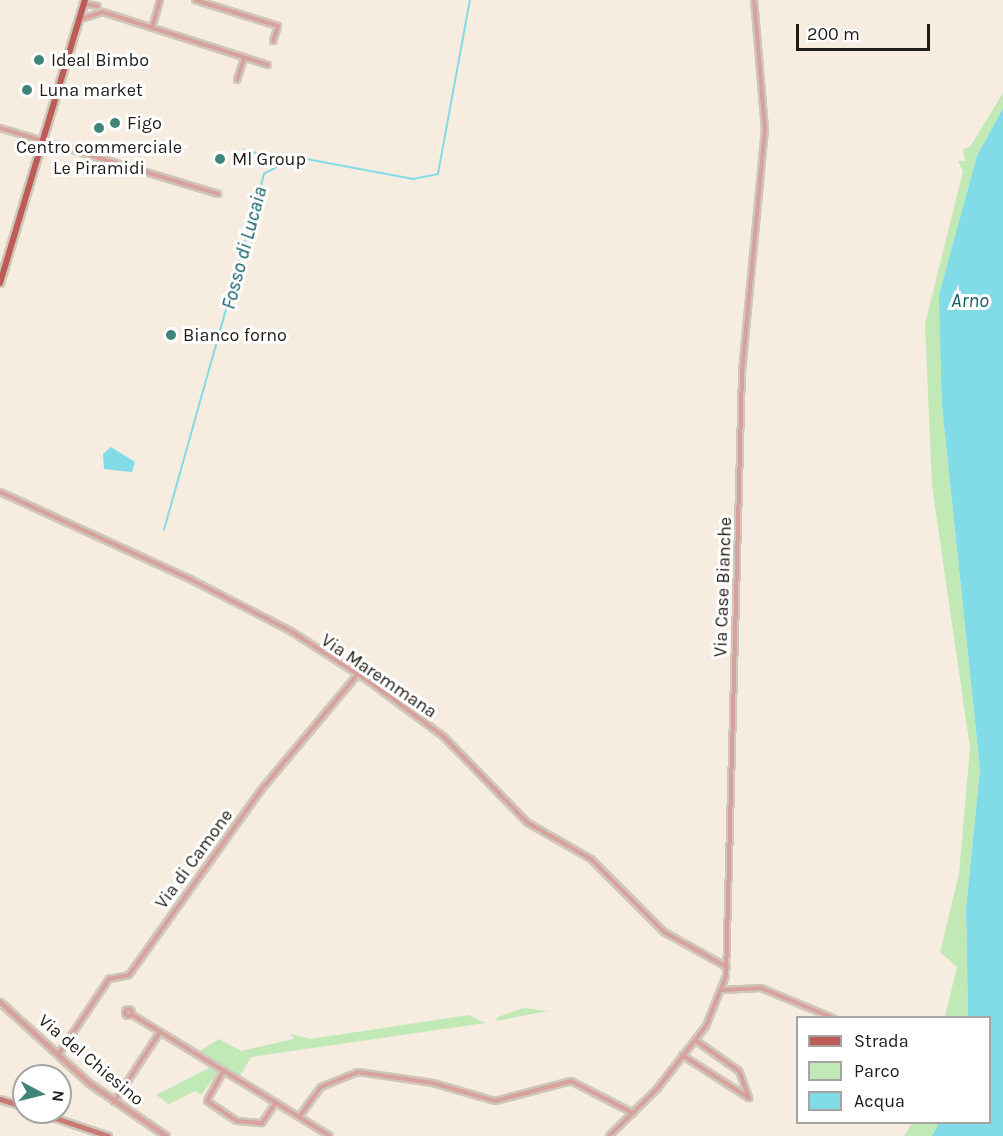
<!DOCTYPE html>
<html>
<head>
<meta charset="utf-8">
<style>
	body { margin:0 }
	#map { position:relative; width:1003px; height:1136px; overflow:hidden; background:#f6ecdf; font-family:Karla,sans-serif }
	div>[style] { position:absolute }
	.green>* { inset:0; background:#c1e9b6 }
	.water>* { inset:0; background:#81dce8 }
	.stream>* { height:1.5px; margin:-0.75px; padding:0 0.75px; transform-origin:0.75px; border-radius:0.75px; background:#81dce8 }
	.roads { filter:drop-shadow(2px 0 #cfc7bb) drop-shadow(-2px 0 #cfc7bb) drop-shadow(0 2px #cfc7bb) drop-shadow(0 -2px #cfc7bb) }
	.minor>* { height:4px; margin:-2px; padding:0 2px; transform-origin:2px; border-radius:2px; background:#d8a19b }
	.minor>.ring { margin:-2px; padding:0; box-sizing:content-box; background:none; border:4px solid #d8a19b; border-radius:50% }
	.tertiary>* { height:5px; margin:-2.5px; padding:0 2.5px; transform-origin:2.5px; border-radius:2.5px; background:#d8a19b }
	.secondary>* { height:5px; margin:-2.5px; padding:0 2.5px; transform-origin:2.5px; border-radius:2.5px; background:#c97973 }
	.primary>* { height:6px; margin:-3px; padding:0 3px; transform-origin:3px; border-radius:3px; background:#bd5b56 }
	.dots>* { width:16px; height:16px; translate:-50% -50%; box-sizing:border-box; border:3px solid #fff; border-radius:50% }
	span { translate:-50% -50%; white-space:nowrap; text-align:center; line-height:1.15; -webkit-text-stroke:6px #fff; paint-order:stroke }
	.poi-label { font-size:18px; color:#1f1c17 }
	.left { translate:0 -50%; text-align:left }
	.street-label { font-size:18px; color:#1f1c17 }
	.water-label { font-size:20px; color:#115f68; font-style:italic }
	.legend { position:absolute; left:796px; top:1016px; width:195px; height:108px; box-sizing:border-box; background:#fff; border:2px solid #a5a4a2; margin:0; padding:8px 10px; list-style:none; font-size:18px; color:#1f1c17 }
	.legend li { display:flex; align-items:center; gap:12px; height:30px }
	.legend b { width:30px; border:2px solid #a5a4a2 }
	.north { position:absolute; left:12px; top:1064px; width:60px; height:60px; box-sizing:border-box; background:#fff; border:2px solid #a5a4a2; border-radius:50%; rotate:97deg; font-size:16px; font-weight:700; line-height:24px; text-align:center; color:#1f1c17 }
	.north::after { content:''; display:block; margin:auto; width:21px; height:27px; background:#40857a; clip-path:polygon(50% 0,100% 100%,50% 72%,0 100%) }
	.scale { position:absolute; left:796px; top:24px; width:134px; height:27px; box-sizing:border-box; border:3px solid #1f1c17; border-top:0; padding-left:8px; font-size:18px; line-height:21px; white-space:nowrap; color:#1f1c17; -webkit-text-stroke:4px #fff; paint-order:stroke }
</style>
</head>
<body>
<div id="map">
	<div class="green">
		<div style="clip-path:polygon(1003px 93px,1003px 108px,977px 156px,942px 406px,980px 769px,966px 909px,968px 1017px,945px 1017px,957px 967px,940px 952px,959px 874px,970px 748px,932px 486px,925px 324px,963px 171px,958px 161px,965px 161px,963px 149px,970px 147px)"></div>
		<div style="clip-path:polygon(523px 1008px,548px 1011px,495px 1021px,498px 1017px)"></div>
		<div style="clip-path:polygon(469px 1015px,485px 1023px,251px 1057px,240px 1076px,200px 1051px,219px 1039px,241px 1051px,294px 1039px,291px 1034px,310px 1039px)"></div>
		<div style="clip-path:polygon(211px 1067px,219px 1071px,201px 1095px,195px 1091px,169px 1104px,156px 1095px)"></div>
		<div style="clip-path:polygon(912px 1123px,939px 1123px,932px 1136px,904px 1136px)"></div>
	</div>
	<div class="water">
		<div style="clip-path:polygon(1003px 108px,1003px 1136px,932px 1136px,939px 1123px,990px 1122px,990px 1018px,968px 1017px,966px 909px,980px 769px,942px 406px,939px 295px,977px 156px)"></div>
		<div style="clip-path:polygon(111px 447px,135px 462px,132px 472px,104px 469px,103px 454px)"></div>
	</div>
	<div class="stream">
		<div style="left:243px;top:150px;width:17px;rotate:13deg"></div>
		<div style="left:260px;top:154px;width:18px;rotate:47deg"></div>
		<div style="left:164px;top:530px;width:370px;rotate:-74.3deg"></div>
		<div style="left:264px;top:174px;width:36px;rotate:-28deg"></div>
		<div style="left:296px;top:157px;width:119px;rotate:10.6deg"></div>
		<div style="left:413px;top:179px;width:25px;rotate:-11deg"></div>
		<div style="left:438px;top:174px;width:177px;rotate:-79.6deg"></div>
	</div>
	<div class="roads">
		<div class="minor">
			<div style="left:195px;top:0;width:87px;rotate:17.4deg"></div>
			<div style="left:278px;top:26px;width:16px;rotate:108deg"></div>
			<div style="left:85px;top:4px;width:13px;rotate:9deg"></div>
			<div style="left:81px;top:19px;width:23px;rotate:-18deg"></div>
			<div style="left:103px;top:12px;width:173px;rotate:17.8deg"></div>
			<div style="left:152px;top:28px;width:29px;rotate:-74deg"></div>
			<div style="left:237px;top:80px;width:23px;rotate:-72deg"></div>
			<div style="left:0;top:128px;width:228px;rotate:16.8deg"></div>
			<div style="left:0;top:492px;width:209px;rotate:24.6deg"></div>
			<div style="left:190px;top:579px;width:111px;rotate:27.3deg"></div>
			<div style="left:289px;top:630px;width:96px;rotate:32.7deg"></div>
			<div style="left:370px;top:682px;width:91px;rotate:36.5deg"></div>
			<div style="left:443px;top:736px;width:122px;rotate:45.7deg"></div>
			<div style="left:528px;top:823px;width:73px;rotate:29.7deg"></div>
			<div style="left:591px;top:859px;width:103px;rotate:45deg"></div>
			<div style="left:664px;top:932px;width:72px;rotate:29.1deg"></div>
			<div style="left:722px;top:990px;width:39px;rotate:-3deg"></div>
			<div style="left:761px;top:988px;width:78px;rotate:22.6deg"></div>
			<div class="ring" style="left:124.5px;top:1008.5px;width:3px;height:3px"></div>
			<div style="left:131px;top:1014px;width:233px;rotate:31.5deg"></div>
			<div style="left:58px;top:1055px;width:92px;rotate:-56.1deg"></div>
			<div style="left:109px;top:979px;width:20px;rotate:-11deg"></div>
			<div style="left:129px;top:975px;width:227px;rotate:-54.5deg"></div>
			<div style="left:261px;top:790px;width:150px;rotate:-50.1deg"></div>
			<div style="left:682px;top:1055px;width:80px;rotate:32.7deg"></div>
			<div style="left:749px;top:1098px;width:29px;rotate:-110deg"></div>
			<div style="left:739px;top:1071px;width:54px;rotate:-144.8deg"></div>
			<div style="left:224px;top:1070px;width:35px;rotate:119deg"></div>
			<div style="left:207px;top:1101px;width:36px;rotate:34deg"></div>
			<div style="left:237px;top:1121px;width:25px;rotate:5deg"></div>
			<div style="left:262px;top:1123px;width:25px;rotate:-56deg"></div>
			<div style="left:114px;top:1102px;width:84px;rotate:-56.7deg"></div>
			<div style="left:299px;top:1117px;width:37px;rotate:-54deg"></div>
			<div style="left:321px;top:1087px;width:40px;rotate:-22deg"></div>
			<div style="left:358px;top:1072px;width:76px;rotate:8.3deg"></div>
			<div style="left:433px;top:1083px;width:65px;rotate:16.2deg"></div>
			<div style="left:495px;top:1101px;width:79px;rotate:-14.7deg"></div>
			<div style="left:571px;top:1081px;width:70px;rotate:27.3deg"></div>
			<div style="left:609px;top:1136px;width:67px;rotate:-44.4deg"></div>
			<div style="left:657px;top:1089px;width:80px;rotate:-52.1deg"></div>
			<div style="left:706px;top:1026px;width:54px;rotate:-68.2deg"></div>
			<div style="left:726px;top:976px;width:604px;rotate:-88.48deg"></div>
			<div style="left:742px;top:372px;width:243px;rotate:-84.6deg"></div>
			<div style="left:765px;top:130px;width:130px;rotate:-94.8deg"></div>
		</div>
		<div class="tertiary">
			<div style="left:0;top:1002px;width:120px;rotate:42.3deg"></div>
			<div style="left:89px;top:1083px;width:93px;rotate:34.5deg"></div>
		</div>
		<div class="secondary">
			<div style="left:0;top:1099px;width:25px;rotate:18deg"></div>
			<div style="left:38px;top:1112px;width:74px;rotate:18.9deg"></div>
		</div>
		<div class="primary">
			<div style="left:0;top:283px;width:295px;rotate:-73.3deg"></div>
		</div>
	</div>
	<div class="dots">
		<div style="left:39px;top:60px;background:#40857a"></div>
		<div style="left:27px;top:90px;background:#40857a"></div>
		<div style="left:115px;top:123px;background:#40857a"></div>
		<div style="left:99px;top:128px;background:#40857a"></div>
		<div style="left:220px;top:159px;background:#40857a"></div>
		<div style="left:171px;top:335px;background:#40857a"></div>
	</div>
	<div class="poi-label">
		<span class="left" style="left:51px;top:60px">Ideal Bimbo</span>
		<span class="left" style="left:39px;top:90px">Luna market</span>
		<span class="left" style="left:127px;top:123px">Figo</span>
		<span style="left:99px;top:158px">Centro commerciale<br>Le Piramidi</span>
		<span class="left" style="left:232px;top:159px">Ml Group</span>
		<span class="left" style="left:183px;top:335px">Bianco forno</span>
	</div>
	<div class="street-label">
		<span style="left:723px;top:587px;rotate:-88deg">Via Case Bianche</span>
		<span style="left:379px;top:676px;rotate:34deg">Via Maremmana</span>
		<span style="left:194px;top:859px;rotate:-54deg">Via di Camone</span>
		<span style="left:91px;top:1060px;rotate:40deg">Via del Chiesino</span>
	</div>
	<div class="water-label">
		<span style="left:244px;top:248px;rotate:-75deg">Fosso di Lucaia</span>
		<span style="left:970px;top:300px">Arno</span>
	</div>
	<ul class="legend">
	<li><b style="height:8px;background:#bd5b56"></b>Strada</li>
	<li><b style="height:16px;background:#c1e9b6"></b>Parco</li>
	<li><b style="height:16px;background:#81dce8"></b>Acqua</li>
	</ul>
	<div class="north">N</div>
	<div class="scale">200 m</div>
</div>
</body>
</html>
